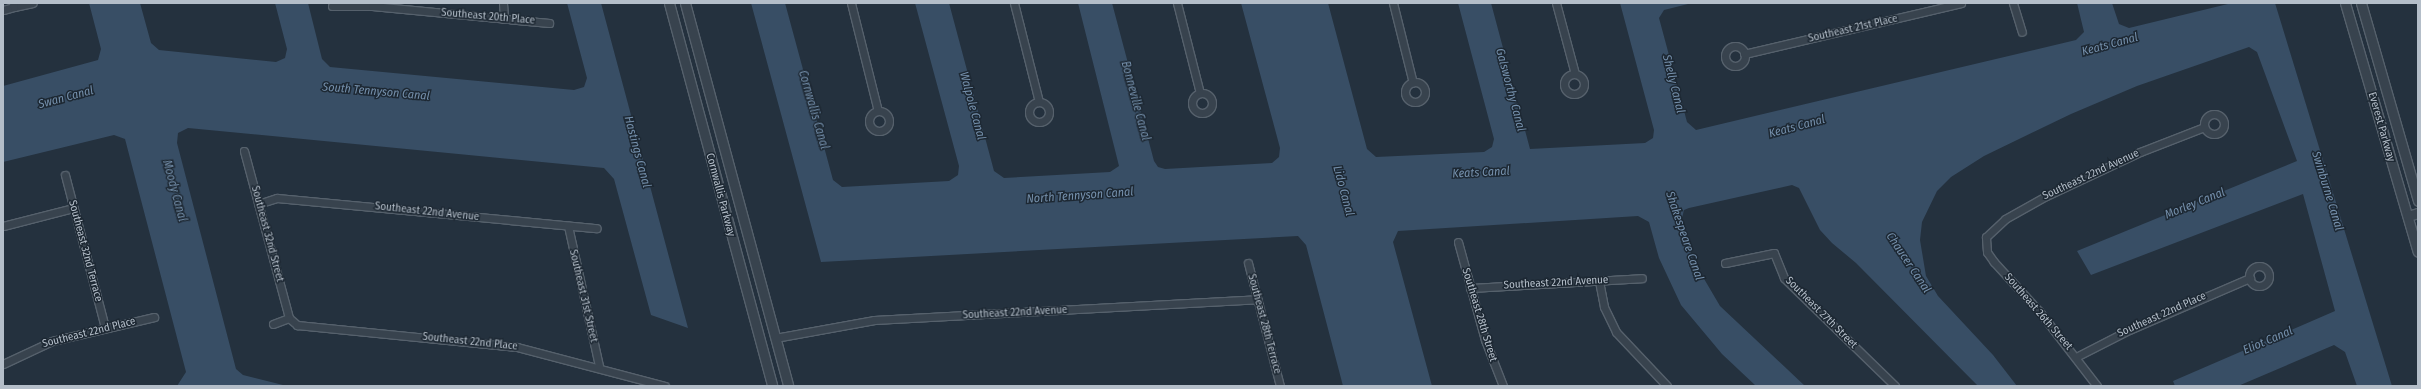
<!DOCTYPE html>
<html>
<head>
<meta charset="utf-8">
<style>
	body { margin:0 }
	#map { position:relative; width:2421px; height:389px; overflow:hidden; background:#24313e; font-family:"Fira Sans Condensed",sans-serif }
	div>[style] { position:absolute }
	.water>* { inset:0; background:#384e65 }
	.roads { filter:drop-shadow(1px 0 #56616c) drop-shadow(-1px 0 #56616c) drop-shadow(0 1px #56616c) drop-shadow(0 -1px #56616c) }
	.minor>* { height:7px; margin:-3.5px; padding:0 3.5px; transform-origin:3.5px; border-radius:3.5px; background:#38434e }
	.minor>.ring { margin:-3.5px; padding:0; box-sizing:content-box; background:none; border:7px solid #38434e; border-radius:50% }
	.tertiary>* { height:9px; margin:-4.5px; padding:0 4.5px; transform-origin:4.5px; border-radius:4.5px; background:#38434e }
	span { translate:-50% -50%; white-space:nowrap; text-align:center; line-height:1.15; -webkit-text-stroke:3px #1d2833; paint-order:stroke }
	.street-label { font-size:11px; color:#b4bec9 }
	.water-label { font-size:12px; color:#7590ac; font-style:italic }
	.frame { position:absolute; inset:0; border:4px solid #b4bec9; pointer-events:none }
</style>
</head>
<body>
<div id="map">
	<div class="water">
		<div style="clip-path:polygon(89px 3px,140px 3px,151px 43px,159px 50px,276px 62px,285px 58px,287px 49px,275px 3px,308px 3px,322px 59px,330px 67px,574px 90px,584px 87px,587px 78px,567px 3px,601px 3px,688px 328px,651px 315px,614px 179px,604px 168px,188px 128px,178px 133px,177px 143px,236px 369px,243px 375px,287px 386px,177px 386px,186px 372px,125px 139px,114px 135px,3px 162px,3px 86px,98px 60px,101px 49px)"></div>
		<div style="clip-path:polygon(751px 3px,785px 3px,833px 180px,842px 187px,949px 181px,958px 175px,959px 166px,915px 3px,949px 3px,994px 171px,1004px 178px,1110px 172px,1119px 166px,1078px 3px,1112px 3px,1154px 161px,1158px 167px,1165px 169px,1272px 163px,1279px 157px,1280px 148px,1241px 3px,1328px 3px,1367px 149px,1376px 157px,1484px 152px,1492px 147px,1494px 139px,1458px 3px,1491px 3px,1530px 149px,1645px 143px,1653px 138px,1654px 130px,1620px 3px,1692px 3px,1664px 10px,1659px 18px,1687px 122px,1696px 130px,2076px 40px,2084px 32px,2077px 3px,2112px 3px,2119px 24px,2129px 28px,2232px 3px,2275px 3px,2392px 386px,2357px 386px,2345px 352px,2334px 345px,2238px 386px,2175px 386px,2173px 381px,2335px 311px,2303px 194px,2091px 275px,2077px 251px,2297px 161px,2257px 52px,2249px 47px,2137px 86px,2071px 114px,1984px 156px,1951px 177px,1937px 191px,1922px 222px,1920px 240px,1926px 276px,1938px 296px,1993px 355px,2017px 386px,1978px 386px,1856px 263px,1832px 243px,1820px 230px,1799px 188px,1792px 185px,1689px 208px,1684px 210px,1681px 222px,1693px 260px,1720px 306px,1805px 386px,1756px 386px,1722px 354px,1681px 305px,1659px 258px,1649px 222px,1638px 216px,1398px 231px,1393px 242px,1432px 386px,1343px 386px,1306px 245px,1298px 236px,821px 262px)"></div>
	</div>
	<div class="roads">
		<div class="minor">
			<div style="left:503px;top:3px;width:16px;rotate:86deg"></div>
			<div style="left:851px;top:3px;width:111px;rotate:76deg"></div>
			<div style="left:1014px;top:3px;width:102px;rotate:75.8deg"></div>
			<div style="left:1177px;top:3px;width:93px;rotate:75.7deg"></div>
			<div style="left:1393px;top:3px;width:82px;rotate:76deg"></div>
			<div style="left:1556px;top:3px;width:73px;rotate:75deg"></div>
			<div style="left:2013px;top:3px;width:30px;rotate:73deg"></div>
			<div style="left:332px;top:6px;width:40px"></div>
			<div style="left:372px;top:6px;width:178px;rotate:5.5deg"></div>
			<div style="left:14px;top:7px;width:19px;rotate:-12deg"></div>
			<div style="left:3px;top:10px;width:11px;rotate:-15deg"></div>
			<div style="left:14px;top:7px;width:4px;rotate:-104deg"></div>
			<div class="ring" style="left:1725px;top:46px;width:13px;height:13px"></div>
			<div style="left:1744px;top:54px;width:223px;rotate:-13.2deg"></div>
			<div class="ring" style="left:1564px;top:74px;width:13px;height:13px"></div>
			<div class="ring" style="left:1405px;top:82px;width:13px;height:13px"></div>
			<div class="ring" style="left:1192px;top:93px;width:13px;height:13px"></div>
			<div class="ring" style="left:1029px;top:102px;width:13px;height:13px"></div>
			<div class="ring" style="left:869px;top:111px;width:13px;height:13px"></div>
			<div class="ring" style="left:2204px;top:114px;width:13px;height:13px"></div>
			<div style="left:244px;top:151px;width:173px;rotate:74.9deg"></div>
			<div style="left:65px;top:175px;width:157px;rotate:75.3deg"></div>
			<div style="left:258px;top:204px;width:20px;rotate:-18deg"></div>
			<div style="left:277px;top:198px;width:321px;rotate:5.4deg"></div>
			<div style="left:3px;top:226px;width:72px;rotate:-14.4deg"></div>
			<div style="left:568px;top:226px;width:143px;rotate:77.5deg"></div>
			<div style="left:1458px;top:242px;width:102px;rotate:74.6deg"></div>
			<div style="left:1485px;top:340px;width:49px;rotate:68.6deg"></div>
			<div style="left:1248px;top:263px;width:127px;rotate:75.4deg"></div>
			<div style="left:1725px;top:263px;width:50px;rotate:-11.5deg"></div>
			<div style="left:1774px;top:253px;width:27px;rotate:68deg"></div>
			<div style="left:1784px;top:278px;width:155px;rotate:44.2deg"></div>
			<div class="ring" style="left:2249px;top:266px;width:13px;height:13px"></div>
			<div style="left:1599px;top:281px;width:26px;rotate:79deg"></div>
			<div style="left:1604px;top:307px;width:28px;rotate:64deg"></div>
			<div style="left:1616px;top:332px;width:74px;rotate:46.6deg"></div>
			<div style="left:1470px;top:288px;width:172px;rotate:-3.3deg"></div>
			<div style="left:289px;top:318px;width:11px;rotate:41deg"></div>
			<div style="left:297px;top:325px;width:221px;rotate:5.7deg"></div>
			<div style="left:517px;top:347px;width:153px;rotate:14.8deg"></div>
			<div style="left:273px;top:324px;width:17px;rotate:-21deg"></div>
			<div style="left:775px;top:338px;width:101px;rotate:-10.3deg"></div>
			<div style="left:874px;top:320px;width:384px;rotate:-3.1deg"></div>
			<div style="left:2076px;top:357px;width:59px;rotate:-27deg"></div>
			<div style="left:2129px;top:330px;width:132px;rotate:-23.3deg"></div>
			<div style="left:3px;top:364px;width:54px;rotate:-25.1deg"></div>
			<div style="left:52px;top:341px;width:105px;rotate:-13.2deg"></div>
			<div style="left:2097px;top:386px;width:95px;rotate:-127.7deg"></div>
			<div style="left:2039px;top:311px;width:67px;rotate:-132.6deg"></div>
			<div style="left:1994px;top:262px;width:12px;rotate:-125deg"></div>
			<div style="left:1987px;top:252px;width:15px;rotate:-94deg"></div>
			<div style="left:1986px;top:237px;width:26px;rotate:-43deg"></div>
			<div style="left:2005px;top:219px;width:47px;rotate:-29.3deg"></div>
			<div style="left:2046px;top:196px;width:104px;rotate:-25.1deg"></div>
			<div style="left:2140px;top:152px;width:69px;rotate:-21.3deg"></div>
		</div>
		<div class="tertiary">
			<div style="left:669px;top:3px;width:397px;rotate:74.9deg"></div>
			<div style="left:685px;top:3px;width:397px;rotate:74.9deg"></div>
			<div style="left:2345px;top:3px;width:259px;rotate:73.7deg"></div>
			<div style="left:2361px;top:3px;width:206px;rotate:73.9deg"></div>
			<div style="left:2408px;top:216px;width:10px;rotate:-17deg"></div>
		</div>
	</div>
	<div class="street-label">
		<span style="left:488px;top:17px;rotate:5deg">Southeast 20th Place</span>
		<span style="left:1853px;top:29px;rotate:-13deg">Southeast 21st Place</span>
		<span style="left:2381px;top:127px;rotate:74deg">Everest Parkway</span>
		<span style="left:2091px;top:175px;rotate:-25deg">Southeast 22nd Avenue</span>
		<span style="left:720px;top:195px;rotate:75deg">Cornwallis Parkway</span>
		<span style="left:427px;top:212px;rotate:6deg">Southeast 22nd Avenue</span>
		<span style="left:267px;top:234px;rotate:75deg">Southeast 32nd Street</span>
		<span style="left:85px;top:251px;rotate:75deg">Southeast 32nd Terrace</span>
		<span style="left:1556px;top:283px;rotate:-3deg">Southeast 22nd Avenue</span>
		<span style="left:583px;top:296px;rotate:77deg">Southeast 31st Street</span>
		<span style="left:2038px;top:312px;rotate:49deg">Southeast 26th Street</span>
		<span style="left:1015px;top:313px;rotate:-3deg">Southeast 22nd Avenue</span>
		<span style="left:1821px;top:313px;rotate:45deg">Southeast 27th Street</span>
		<span style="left:1479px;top:315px;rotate:73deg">Southeast 28th Street</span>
		<span style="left:2162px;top:315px;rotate:-24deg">Southeast 22nd Place</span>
		<span style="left:1264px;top:324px;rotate:75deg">Southeast 28th Terrace</span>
		<span style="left:89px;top:333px;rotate:-14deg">Southeast 22nd Place</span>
		<span style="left:470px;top:342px;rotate:6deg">Southeast 22nd Place</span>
	</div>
	<div class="water-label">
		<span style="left:2110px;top:45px;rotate:-15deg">Keats Canal</span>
		<span style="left:1673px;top:84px;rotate:76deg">Shelly Canal</span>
		<span style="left:1510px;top:90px;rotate:75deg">Galsworthy Canal</span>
		<span style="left:376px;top:92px;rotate:5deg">South Tennyson Canal</span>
		<span style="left:66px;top:98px;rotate:-15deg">Swan Canal</span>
		<span style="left:1135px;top:101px;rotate:75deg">Bonneville Canal</span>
		<span style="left:972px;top:106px;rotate:75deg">Walpole Canal</span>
		<span style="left:813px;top:110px;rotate:74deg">Cornwallis Canal</span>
		<span style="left:1797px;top:127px;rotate:-15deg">Keats Canal</span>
		<span style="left:637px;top:152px;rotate:75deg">Hastings Canal</span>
		<span style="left:1481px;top:173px;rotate:-3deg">Keats Canal</span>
		<span style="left:174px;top:191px;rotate:75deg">Moody Canal</span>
		<span style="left:1343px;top:191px;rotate:75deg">Lido Canal</span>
		<span style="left:2327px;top:191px;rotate:73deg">Swinburne Canal</span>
		<span style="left:1080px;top:196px;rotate:-4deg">North Tennyson Canal</span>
		<span style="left:2195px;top:204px;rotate:-22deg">Morley Canal</span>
		<span style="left:1684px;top:236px;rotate:71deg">Shakespeare Canal</span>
		<span style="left:1908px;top:263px;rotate:56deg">Chaucer Canal</span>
		<span style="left:2268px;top:341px;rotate:-23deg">Eliot Canal</span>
	</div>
	<div class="frame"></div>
</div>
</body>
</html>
